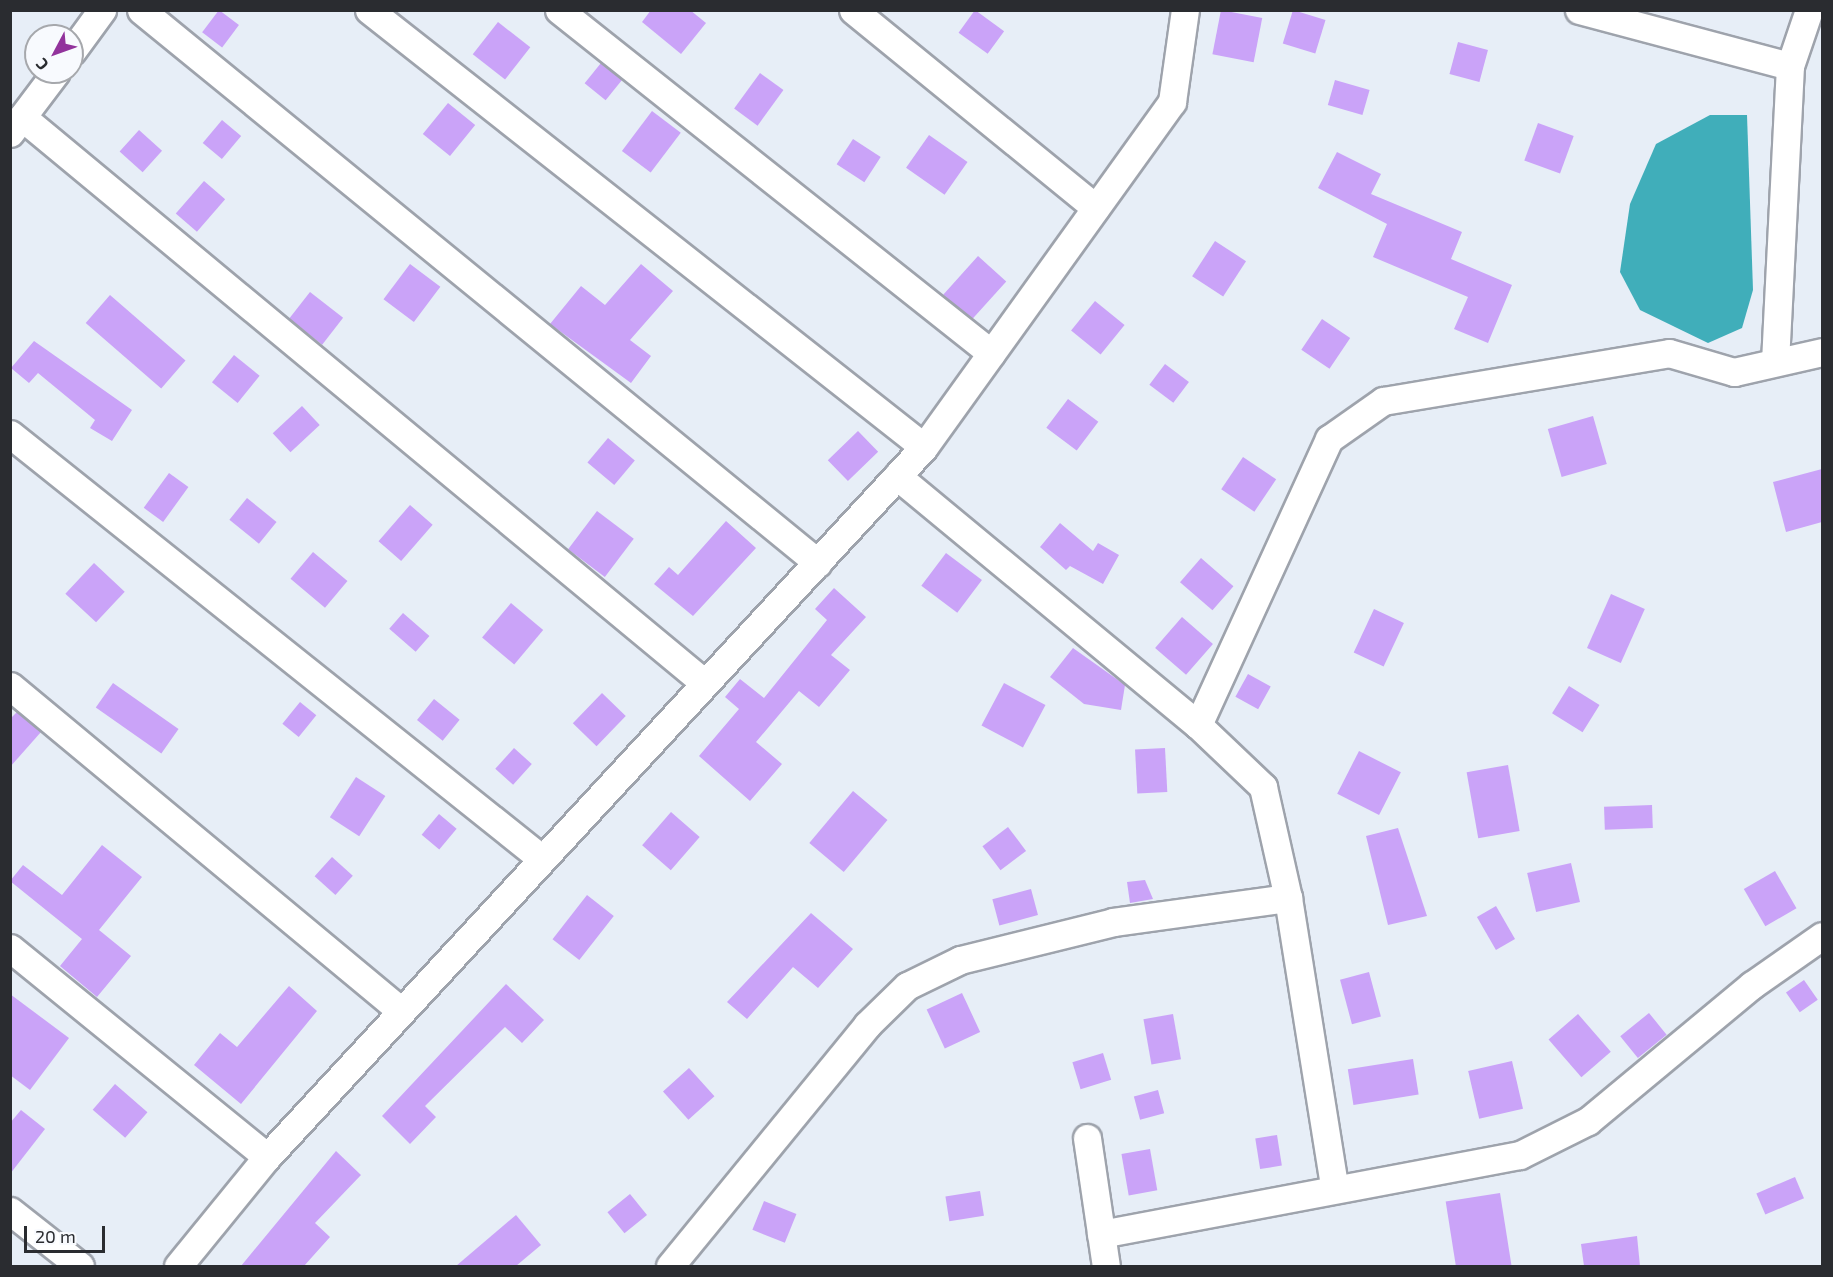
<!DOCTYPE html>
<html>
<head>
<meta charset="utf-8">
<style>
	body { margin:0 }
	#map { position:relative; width:1833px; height:1277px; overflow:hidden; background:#e7eef7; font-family:"Exo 2",sans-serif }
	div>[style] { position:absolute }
	.water>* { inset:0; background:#40aeba }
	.building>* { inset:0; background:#caa3f8; transform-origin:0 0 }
	.roads { filter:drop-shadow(2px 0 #9ea3ac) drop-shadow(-2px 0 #9ea3ac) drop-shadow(0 2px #9ea3ac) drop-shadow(0 -2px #9ea3ac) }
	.minor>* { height:27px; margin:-13.5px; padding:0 13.5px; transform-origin:13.5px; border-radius:13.5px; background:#fff }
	span { translate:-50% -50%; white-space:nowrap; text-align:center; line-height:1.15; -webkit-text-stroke:4.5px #f8fafe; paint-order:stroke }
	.frame { position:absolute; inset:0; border:12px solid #2a2c30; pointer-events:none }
	.north { position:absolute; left:24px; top:24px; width:60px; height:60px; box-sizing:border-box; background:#f8fafe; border:2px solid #a6a8ac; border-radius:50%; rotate:229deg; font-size:16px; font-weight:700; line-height:24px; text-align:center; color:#2a2c30 }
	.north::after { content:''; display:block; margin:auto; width:21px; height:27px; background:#92339c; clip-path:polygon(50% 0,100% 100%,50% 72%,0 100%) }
	.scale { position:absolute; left:24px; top:1226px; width:81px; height:27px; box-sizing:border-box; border:3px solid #2a2c30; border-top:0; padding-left:8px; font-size:18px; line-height:21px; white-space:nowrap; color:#2a2c30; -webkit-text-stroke:4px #f8fafe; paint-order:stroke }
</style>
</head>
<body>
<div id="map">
	<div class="water">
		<div style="clip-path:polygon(1710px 115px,1747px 115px,1753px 290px,1742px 328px,1708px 343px,1640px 310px,1620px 272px,1630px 204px,1656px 144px)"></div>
	</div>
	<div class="building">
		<div style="left:219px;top:10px;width:25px;height:28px;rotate:37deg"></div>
		<div style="clip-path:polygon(651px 10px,690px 10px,706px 23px,681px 54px,642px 22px)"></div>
		<div style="left:975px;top:10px;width:36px;height:28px;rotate:36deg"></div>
		<div style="left:1221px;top:10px;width:42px;height:45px;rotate:11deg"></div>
		<div style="left:1293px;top:10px;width:34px;height:35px;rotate:17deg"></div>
		<div style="left:498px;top:22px;width:41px;height:41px;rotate:38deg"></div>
		<div style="left:1458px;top:42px;width:31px;height:33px;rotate:15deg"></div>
		<div style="left:601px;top:63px;width:27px;height:26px;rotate:39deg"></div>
		<div style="left:760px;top:73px;width:29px;height:44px;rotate:36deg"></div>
		<div style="left:1335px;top:80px;width:36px;height:26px;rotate:16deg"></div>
		<div style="left:448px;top:103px;width:35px;height:40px;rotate:39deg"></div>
		<div style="left:652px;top:111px;width:36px;height:50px;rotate:37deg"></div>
		<div style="left:222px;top:120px;width:25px;height:30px;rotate:40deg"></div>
		<div style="left:1538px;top:123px;width:38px;height:40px;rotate:20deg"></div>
		<div style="left:139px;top:130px;width:31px;height:29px;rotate:42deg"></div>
		<div style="left:929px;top:135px;width:47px;height:40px;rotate:35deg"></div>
		<div style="left:853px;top:139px;width:33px;height:30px;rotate:33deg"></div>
		<div style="clip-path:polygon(1337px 152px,1381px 174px,1371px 194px,1462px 232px,1451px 259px,1512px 285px,1488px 343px,1454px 329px,1468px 297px,1373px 257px,1387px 224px,1318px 188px)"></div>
		<div style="left:204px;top:181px;width:28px;height:43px;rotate:41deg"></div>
		<div style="left:1215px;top:241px;width:37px;height:42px;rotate:33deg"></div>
		<div style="left:978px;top:256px;width:38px;height:52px;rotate:42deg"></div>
		<div style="left:410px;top:264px;width:38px;height:44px;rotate:37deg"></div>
		<div style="clip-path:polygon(641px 264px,673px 291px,630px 340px,651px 356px,631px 383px,550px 324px,581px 286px,605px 305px)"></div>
		<div style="left:310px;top:292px;width:42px;height:34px;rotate:38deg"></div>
		<div style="left:110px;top:295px;width:100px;height:37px;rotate:41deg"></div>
		<div style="left:1095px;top:301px;width:38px;height:38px;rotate:39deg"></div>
		<div style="left:1322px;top:319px;width:34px;height:37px;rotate:34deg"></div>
		<div style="clip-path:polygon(34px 341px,132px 410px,112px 441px,90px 428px,95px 420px,38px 373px,29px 383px,11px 368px)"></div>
		<div style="left:234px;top:355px;width:33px;height:35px;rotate:39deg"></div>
		<div style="left:1165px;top:364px;width:30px;height:26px;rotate:37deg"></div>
		<div style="left:1068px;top:399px;width:38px;height:36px;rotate:37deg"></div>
		<div style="left:302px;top:406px;width:26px;height:40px;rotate:47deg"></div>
		<div style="left:1593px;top:416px;width:50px;height:47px;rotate:74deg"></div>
		<div style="left:858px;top:431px;width:29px;height:42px;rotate:46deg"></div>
		<div style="left:608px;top:438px;width:35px;height:32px;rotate:40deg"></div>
		<div style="left:1243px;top:457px;width:40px;height:39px;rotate:34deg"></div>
		<div style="clip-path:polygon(1822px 469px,1822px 522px,1786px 532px,1773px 482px)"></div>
		<div style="left:169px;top:473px;width:24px;height:43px;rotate:36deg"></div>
		<div style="left:247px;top:498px;width:38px;height:28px;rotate:39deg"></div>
		<div style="left:410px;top:505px;width:30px;height:48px;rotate:41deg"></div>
		<div style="left:597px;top:511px;width:46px;height:48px;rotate:37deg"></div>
		<div style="clip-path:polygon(726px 521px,756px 548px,693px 616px,654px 584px,669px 567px,678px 575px)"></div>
		<div style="clip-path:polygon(1060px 523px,1093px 551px,1098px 543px,1119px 555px,1103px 584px,1070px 566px,1066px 570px,1040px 547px)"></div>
		<div style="left:313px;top:552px;width:45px;height:35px;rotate:40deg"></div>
		<div style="left:946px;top:553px;width:45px;height:41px;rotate:37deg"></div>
		<div style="left:1201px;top:558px;width:43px;height:32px;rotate:41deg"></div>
		<div style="left:94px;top:563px;width:42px;height:42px;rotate:43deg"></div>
		<div style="clip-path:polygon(834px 588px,866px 617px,831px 655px,850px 670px,819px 707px,799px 691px,756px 742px,782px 764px,750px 801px,699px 756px,739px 709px,725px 697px,740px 679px,764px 698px,827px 620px,815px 609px)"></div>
		<div style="left:1611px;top:594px;width:37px;height:59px;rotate:24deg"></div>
		<div style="left:511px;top:603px;width:42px;height:45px;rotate:40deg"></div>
		<div style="left:1374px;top:609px;width:33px;height:48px;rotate:25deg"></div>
		<div style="left:403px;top:613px;width:35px;height:21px;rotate:41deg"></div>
		<div style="left:1182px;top:617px;width:41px;height:41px;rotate:41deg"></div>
		<div style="clip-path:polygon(1073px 648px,1125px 685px,1121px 710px,1084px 704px,1050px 677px)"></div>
		<div style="left:1248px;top:674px;width:26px;height:26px;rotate:29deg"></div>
		<div style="left:113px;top:683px;width:80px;height:30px;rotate:35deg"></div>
		<div style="left:1004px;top:683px;width:47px;height:48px;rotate:28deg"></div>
		<div style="left:1569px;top:686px;width:36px;height:32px;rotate:32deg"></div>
		<div style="left:602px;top:693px;width:33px;height:42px;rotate:44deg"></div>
		<div style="left:434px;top:699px;width:33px;height:27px;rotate:39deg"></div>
		<div style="left:300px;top:702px;width:21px;height:28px;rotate:39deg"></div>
		<div style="clip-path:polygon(17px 712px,41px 732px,10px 767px,10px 719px)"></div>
		<div style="left:514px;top:748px;width:24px;height:28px;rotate:42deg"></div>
		<div style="left:1165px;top:748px;width:44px;height:30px;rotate:87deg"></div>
		<div style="left:1359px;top:751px;width:47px;height:48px;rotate:27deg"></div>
		<div style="left:1508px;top:765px;width:67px;height:42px;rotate:80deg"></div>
		<div style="left:356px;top:777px;width:35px;height:48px;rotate:33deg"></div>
		<div style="left:853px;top:791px;width:45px;height:68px;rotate:40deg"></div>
		<div style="left:1652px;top:805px;width:23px;height:48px;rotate:88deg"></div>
		<div style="left:671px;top:812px;width:38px;height:44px;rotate:41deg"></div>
		<div style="left:439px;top:814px;width:23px;height:27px;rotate:40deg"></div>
		<div style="left:1008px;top:827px;width:30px;height:32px;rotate:53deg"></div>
		<div style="clip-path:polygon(1398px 828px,1427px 916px,1388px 925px,1366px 836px)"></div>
		<div style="clip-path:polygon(102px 845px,142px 877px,99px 930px,131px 956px,97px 997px,60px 966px,82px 939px,10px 881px,23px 865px,62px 895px)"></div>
		<div style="left:332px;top:857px;width:28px;height:26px;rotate:42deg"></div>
		<div style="left:1571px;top:863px;width:40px;height:45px;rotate:77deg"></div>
		<div style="left:1775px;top:871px;width:43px;height:36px;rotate:60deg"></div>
		<div style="clip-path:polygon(1145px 880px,1153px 899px,1130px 903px,1127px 882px)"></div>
		<div style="left:1031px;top:889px;width:27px;height:40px;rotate:75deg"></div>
		<div style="left:587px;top:895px;width:34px;height:56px;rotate:38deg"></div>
		<div style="left:1496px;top:906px;width:38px;height:22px;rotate:60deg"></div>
		<div style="clip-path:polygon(811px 913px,853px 949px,818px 988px,793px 967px,747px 1019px,727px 1002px)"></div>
		<div style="left:1369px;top:972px;width:46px;height:30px;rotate:75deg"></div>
		<div style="left:1804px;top:980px;width:24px;height:22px;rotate:55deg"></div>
		<div style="clip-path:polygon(506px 984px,544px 1020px,522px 1043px,505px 1027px,425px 1106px,436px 1117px,410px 1144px,382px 1116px)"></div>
		<div style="clip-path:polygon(289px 986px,317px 1011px,241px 1104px,194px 1065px,220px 1033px,237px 1047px)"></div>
		<div style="left:962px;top:993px;width:43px;height:39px;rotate:65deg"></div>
		<div style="clip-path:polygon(10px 994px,69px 1038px,30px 1090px,10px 1075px)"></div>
		<div style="left:1649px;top:1013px;width:28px;height:37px;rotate:51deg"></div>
		<div style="left:1173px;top:1014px;width:46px;height:30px;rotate:80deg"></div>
		<div style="left:1578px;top:1014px;width:50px;height:39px;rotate:49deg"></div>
		<div style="left:1103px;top:1053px;width:28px;height:32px;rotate:73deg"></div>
		<div style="left:1413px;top:1059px;width:36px;height:66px;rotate:81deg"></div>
		<div style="left:1512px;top:1061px;width:49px;height:45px;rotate:77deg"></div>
		<div style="left:689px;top:1068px;width:38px;height:35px;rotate:48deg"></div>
		<div style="left:115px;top:1084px;width:43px;height:34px;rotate:41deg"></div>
		<div style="left:1158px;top:1090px;width:24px;height:25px;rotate:75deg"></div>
		<div style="clip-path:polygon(21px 1110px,45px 1129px,10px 1174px,10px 1123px)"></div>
		<div style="left:1277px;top:1135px;width:31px;height:22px;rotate:81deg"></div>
		<div style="left:1150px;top:1149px;width:42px;height:29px;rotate:80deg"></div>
		<div style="clip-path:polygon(336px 1151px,361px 1175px,315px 1223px,330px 1237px,304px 1266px,241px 1266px)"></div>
		<div style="left:1795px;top:1177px;width:23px;height:42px;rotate:67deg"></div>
		<div style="left:980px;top:1191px;width:25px;height:35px;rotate:81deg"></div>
		<div style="left:1500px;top:1193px;width:74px;height:55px;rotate:81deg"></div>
		<div style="left:630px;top:1194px;width:27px;height:29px;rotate:51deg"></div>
		<div style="left:764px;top:1201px;width:35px;height:31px;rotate:22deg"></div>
		<div style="clip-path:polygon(516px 1215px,541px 1245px,516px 1266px,456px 1266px)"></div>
		<div style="clip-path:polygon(1637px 1236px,1640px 1266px,1584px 1266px,1581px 1244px)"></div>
	</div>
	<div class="roads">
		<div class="minor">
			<div style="left:141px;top:10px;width:874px;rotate:39.24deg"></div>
			<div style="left:369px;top:10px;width:706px;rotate:38.22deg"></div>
			<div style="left:559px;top:10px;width:552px;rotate:38.45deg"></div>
			<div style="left:853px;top:10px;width:313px;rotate:39.2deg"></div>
			<div style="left:1579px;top:10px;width:218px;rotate:14.9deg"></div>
			<div style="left:72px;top:51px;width:51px;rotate:-53.8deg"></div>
			<div style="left:22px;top:117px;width:883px;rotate:39.67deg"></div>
			<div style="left:10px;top:133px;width:76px;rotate:-53deg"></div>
			<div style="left:1775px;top:362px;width:296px;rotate:-87.1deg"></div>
			<div style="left:1790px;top:66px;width:59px;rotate:-71.3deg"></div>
			<div style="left:10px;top:434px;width:680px;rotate:38.61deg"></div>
			<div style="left:897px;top:476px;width:391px;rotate:39.6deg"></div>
			<div style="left:1198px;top:725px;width:90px;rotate:43.6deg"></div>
			<div style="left:1263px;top:787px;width:114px;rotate:77.3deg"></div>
			<div style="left:1288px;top:898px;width:292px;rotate:80.9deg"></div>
			<div style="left:10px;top:686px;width:508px;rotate:39.73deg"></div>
			<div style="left:1198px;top:725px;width:315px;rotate:-65.4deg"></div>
			<div style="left:1329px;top:439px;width:66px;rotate:-35.1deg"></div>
			<div style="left:1383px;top:401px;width:290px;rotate:-9.5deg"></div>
			<div style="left:1669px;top:353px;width:68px;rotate:16.3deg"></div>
			<div style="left:1734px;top:372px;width:90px;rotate:-12.8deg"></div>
			<div style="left:10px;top:948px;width:331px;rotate:39.1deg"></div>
			<div style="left:1087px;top:1138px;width:129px;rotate:81.6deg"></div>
			<div style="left:10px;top:1211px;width:89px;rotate:38.2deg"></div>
			<div style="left:1101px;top:1234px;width:426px;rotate:-10.7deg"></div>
			<div style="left:1520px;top:1155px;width:76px;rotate:-26.6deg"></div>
			<div style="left:1588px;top:1121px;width:213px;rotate:-39.7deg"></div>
			<div style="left:1752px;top:985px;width:85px;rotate:-35deg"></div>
			<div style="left:178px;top:1266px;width:141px;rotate:-50.8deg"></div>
			<div style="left:267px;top:1157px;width:967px;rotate:-47.22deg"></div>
			<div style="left:924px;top:447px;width:425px;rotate:-54.3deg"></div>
			<div style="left:1172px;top:102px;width:93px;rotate:-82deg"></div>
			<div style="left:670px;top:1266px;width:311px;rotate:-50.7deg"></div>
			<div style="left:867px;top:1025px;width:56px;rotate:-44.3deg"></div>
			<div style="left:907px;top:986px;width:59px;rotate:-26.1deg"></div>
			<div style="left:960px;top:960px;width:158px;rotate:-13.9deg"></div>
			<div style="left:1113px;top:922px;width:177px;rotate:-7.8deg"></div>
		</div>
	</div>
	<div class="frame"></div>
	<div class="north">С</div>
	<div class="scale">20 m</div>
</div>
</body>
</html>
